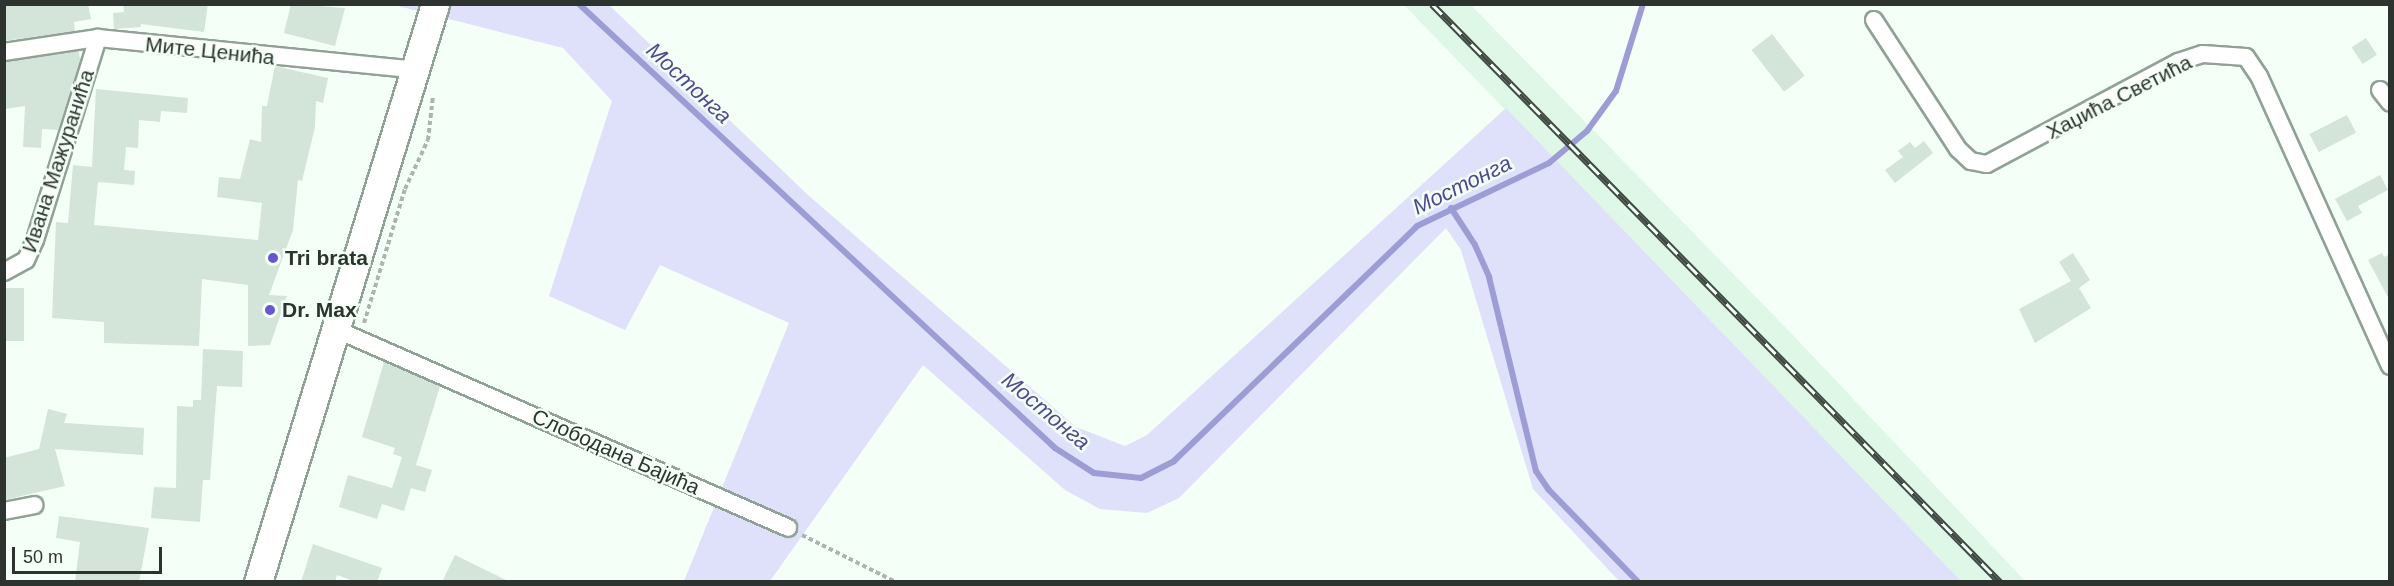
<!DOCTYPE html>
<html>
<head>
<meta charset="utf-8">
<style>
	body { margin:0 }
	#map { position:relative; width:2394px; height:586px; overflow:hidden; background:#f4fff7; font-family:Arial,sans-serif }
	div>[style] { position:absolute }
	.built>* { inset:0; background:#def7e6 }
	.green>* { inset:0; background:#dfe0fa }
	.stream>* { height:6px; margin:-3px; padding:0 3px; transform-origin:3px; border-radius:3px; background:#9c9dd4 }
	.building>* { inset:0; background:#d3e4d8; transform-origin:0 0 }
	.path>* { height:4px; margin-top:-2px; transform-origin:0; background:repeating-linear-gradient(90deg,#abb4ae 0 4.5px,transparent 0 7.5px) }
	.roads { filter:drop-shadow(2px 0 #90a195) drop-shadow(-2px 0 #90a195) drop-shadow(0 2px #90a195) drop-shadow(0 -2px #90a195) }
	.street>* { height:16px; margin:-8px; padding:0 8px; transform-origin:8px; border-radius:8px; background:#fff }
	.primary>* { height:27px; margin:-13.5px; padding:0 13.5px; transform-origin:13.5px; border-radius:13.5px; background:#fff }
	.rail>* { height:7px; margin-top:-3.5px; transform-origin:0; background:repeating-linear-gradient(90deg,#f4fff7 0 14px,#414944 0 28px); box-sizing:border-box; border-block:2px solid #414944 }
	.dots>* { width:16px; height:16px; translate:-50% -50%; box-sizing:border-box; border:3px solid #f4fff7; border-radius:50% }
	span { translate:-50% -50%; white-space:nowrap; text-align:center; line-height:1.15; -webkit-text-stroke:5px #f4fff7; paint-order:stroke }
	.street-label { font-size:21px; color:#2d342f }
	.poi-label { font-size:21px; color:#2d342f; font-weight:700 }
	.left { translate:0 -50%; text-align:left }
	.water-label { font-size:22px; color:#4f4a8f; font-style:italic }
	.frame { position:absolute; inset:0; border:6px solid #2d342f; pointer-events:none }
	.scale { position:absolute; left:12px; top:547px; width:150px; height:27px; box-sizing:border-box; border:3px solid #2d342f; border-top:0; padding-left:8px; font-size:18px; line-height:21px; white-space:nowrap; color:#2d342f; -webkit-text-stroke:4px #f4fff7; paint-order:stroke }
</style>
</head>
<body>
<div id="map">
	<div class="built">
		<div style="clip-path:polygon(1404px 5px,1471px 5px,1791px 333px,2025px 581px,1961px 581px)"></div>
	</div>
	<div class="green">
		<div style="clip-path:polygon(394px 5px,609px 5px,808px 195px,1076px 427px,1125px 446px,1147px 435px,1506px 108px,1961px 581px,1619px 581px,1533px 489px,1461px 250px,1446px 228px,1179px 498px,1147px 513px,1100px 509px,1065px 490px,923px 365px,770px 581px,684px 581px,789px 323px,660px 265px,625px 330px,549px 296px,612px 101px,563px 48px)"></div>
	</div>
	<div class="stream">
		<div style="left:579px;top:4px;width:651px;rotate:43.01deg"></div>
		<div style="left:1055px;top:448px;width:46px;rotate:32.7deg"></div>
		<div style="left:1094px;top:473px;width:47px;rotate:6.1deg"></div>
		<div style="left:1141px;top:478px;width:37px;rotate:-27deg"></div>
		<div style="left:1174px;top:461px;width:338px;rotate:-44deg"></div>
		<div style="left:1417px;top:226px;width:146px;rotate:-25.5deg"></div>
		<div style="left:1549px;top:163px;width:50px;rotate:-40.1deg"></div>
		<div style="left:1587px;top:131px;width:49px;rotate:-54.1deg"></div>
		<div style="left:1616px;top:91px;width:91px;rotate:-72.8deg"></div>
		<div style="left:1451px;top:208px;width:44px;rotate:57deg"></div>
		<div style="left:1475px;top:245px;width:35px;rotate:66deg"></div>
		<div style="left:1489px;top:277px;width:200px;rotate:76.4deg"></div>
		<div style="left:1536px;top:471px;width:22px;rotate:56deg"></div>
		<div style="left:1548px;top:489px;width:129px;rotate:45.9deg"></div>
	</div>
	<div class="building">
		<div style="clip-path:polygon(4px 4px,88px 4px,91px 19px,74px 22px,75px 31px,4px 41px)"></div>
		<div style="clip-path:polygon(123px 4px,208px 4px,204px 32px,141px 24px,141px 27px,114px 29px,113px 13px,124px 12px)"></div>
		<div style="clip-path:polygon(291px 4px,345px 8px,335px 46px,284px 33px)"></div>
		<div style="left:1772px;top:34px;width:53px;height:26px;rotate:52deg"></div>
		<div style="left:2366px;top:38px;width:20px;height:17px;rotate:57deg"></div>
		<div style="clip-path:polygon(79px 51px,80px 60px,58px 130px,42px 129px,41px 148px,23px 147px,25px 106px,4px 109px,4px 62px)"></div>
		<div style="clip-path:polygon(275px 66px,328px 78px,323px 103px,316px 101px,315px 127px,302px 181px,298px 180px,293px 230px,269px 295px,287px 296px,270px 345px,248px 346px,248px 285px,202px 279px,199px 346px,104px 343px,104px 322px,52px 318px,56px 222px,68px 223px,73px 165px,92px 167px,96px 89px,188px 98px,187px 113px,161px 111px,160px 122px,139px 120px,138px 148px,126px 147px,124px 170px,135px 171px,134px 185px,98px 182px,94px 225px,258px 240px,262px 203px,217px 197px,219px 177px,240px 179px,250px 139px,261px 142px,262px 106px,267px 106px)"></div>
		<div style="left:2347px;top:115px;width:20px;height:42px;rotate:63deg"></div>
		<div style="clip-path:polygon(1924px 141px,1933px 153px,1895px 183px,1885px 170px,1903px 157px,1898px 151px,1910px 142px,1915px 148px)"></div>
		<div style="clip-path:polygon(2380px 175px,2388px 190px,2358px 206px,2362px 213px,2347px 221px,2335px 199px)"></div>
		<div style="clip-path:polygon(2073px 253px,2090px 280px,2079px 288px,2091px 308px,2035px 343px,2019px 309px,2071px 281px,2059px 262px)"></div>
		<div style="clip-path:polygon(2382px 253px,2384px 257px,2390px 254px,2390px 301px,2368px 260px)"></div>
		<div style="left:4px;top:288px;width:20px;height:53px"></div>
		<div style="clip-path:polygon(203px 349px,243px 351px,242px 387px,217px 386px,210px 480px,203px 480px,200px 522px,151px 518px,154px 487px,176px 488px,177px 406px,193px 407px,193px 400px,201px 400px)"></div>
		<div style="clip-path:polygon(384px 362px,440px 386px,416px 465px,432px 470px,425px 492px,411px 488px,404px 511px,382px 504px,377px 519px,339px 507px,348px 475px,392px 488px,402px 457px,393px 454px,395px 448px,362px 437px)"></div>
		<div style="clip-path:polygon(48px 409px,67px 414px,64px 423px,144px 428px,143px 455px,55px 449px,65px 486px,4px 500px,4px 458px,39px 449px)"></div>
		<div style="clip-path:polygon(59px 516px,149px 528px,139px 582px,75px 582px,80px 542px,56px 538px)"></div>
		<div style="clip-path:polygon(313px 544px,382px 568px,377px 582px,356px 582px,337px 575px,335px 582px,301px 582px)"></div>
		<div style="clip-path:polygon(455px 555px,510px 582px,442px 582px)"></div>
	</div>
	<div class="path">
		<div style="left:364px;top:323px;width:140px;rotate:-73deg"></div>
		<div style="left:405px;top:189px;width:54px;rotate:-64.9deg"></div>
		<div style="left:428px;top:140px;width:44px;rotate:-83.5deg"></div>
		<div style="left:802px;top:535px;width:105px;rotate:26.6deg"></div>
	</div>
	<div class="roads">
		<div class="street">
			<div style="left:1874px;top:20px;width:154px;rotate:56.9deg"></div>
			<div style="left:1958px;top:149px;width:18px;rotate:43deg"></div>
			<div style="left:1971px;top:161px;width:16px;rotate:11deg"></div>
			<div style="left:1987px;top:164px;width:217px;rotate:-28.1deg"></div>
			<div style="left:2178px;top:62px;width:26px;rotate:-18deg"></div>
			<div style="left:2203px;top:54px;width:43px;rotate:4deg"></div>
			<div style="left:2246px;top:57px;width:23px;rotate:56deg"></div>
			<div style="left:2259px;top:76px;width:318px;rotate:65.7deg"></div>
			<div style="left:4px;top:52px;width:95px;rotate:-8.5deg"></div>
			<div style="left:98px;top:38px;width:321px;rotate:5.7deg"></div>
			<div style="left:2380px;top:90px;width:16px;rotate:52deg"></div>
			<div style="left:4px;top:272px;width:25px;rotate:-29deg"></div>
			<div style="left:26px;top:260px;width:22px;rotate:-66deg"></div>
			<div style="left:35px;top:240px;width:212px;rotate:-72.7deg"></div>
			<div style="left:333px;top:328px;width:497px;rotate:23.7deg"></div>
			<div style="left:4px;top:511px;width:31px;rotate:-11deg"></div>
		</div>
		<div class="primary">
			<div style="left:258px;top:582px;width:604px;rotate:-72.97deg"></div>
		</div>
	</div>
	<div class="rail">
		<div style="left:1432px;top:4px;width:810px;rotate:45.5deg"></div>
	</div>
	<div class="dots">
		<div style="left:273px;top:258px;background:#6657d1"></div>
		<div style="left:270px;top:310px;background:#6657d1"></div>
	</div>
	<div class="street-label">
		<span style="left:210px;top:51px;rotate:6deg">Мите Ценића</span>
		<span style="left:2119px;top:97px;rotate:-27deg">Хаџића Светића</span>
		<span style="left:58px;top:161px;rotate:-72deg">Ивана Мажуранића</span>
		<span style="left:616px;top:452px;rotate:24deg">Слободана Бајића</span>
	</div>
	<div class="poi-label">
		<span class="left" style="left:285px;top:258px">Tri brata</span>
		<span class="left" style="left:282px;top:310px">Dr. Max</span>
	</div>
	<div class="water-label">
		<span style="left:689px;top:83px;rotate:43deg">Мостонга</span>
		<span style="left:1462px;top:185px;rotate:-26deg">Мостонга</span>
		<span style="left:1046px;top:411px;rotate:40deg">Мостонга</span>
	</div>
	<div class="frame"></div>
	<div class="scale">50 m</div>
</div>
</body>
</html>
